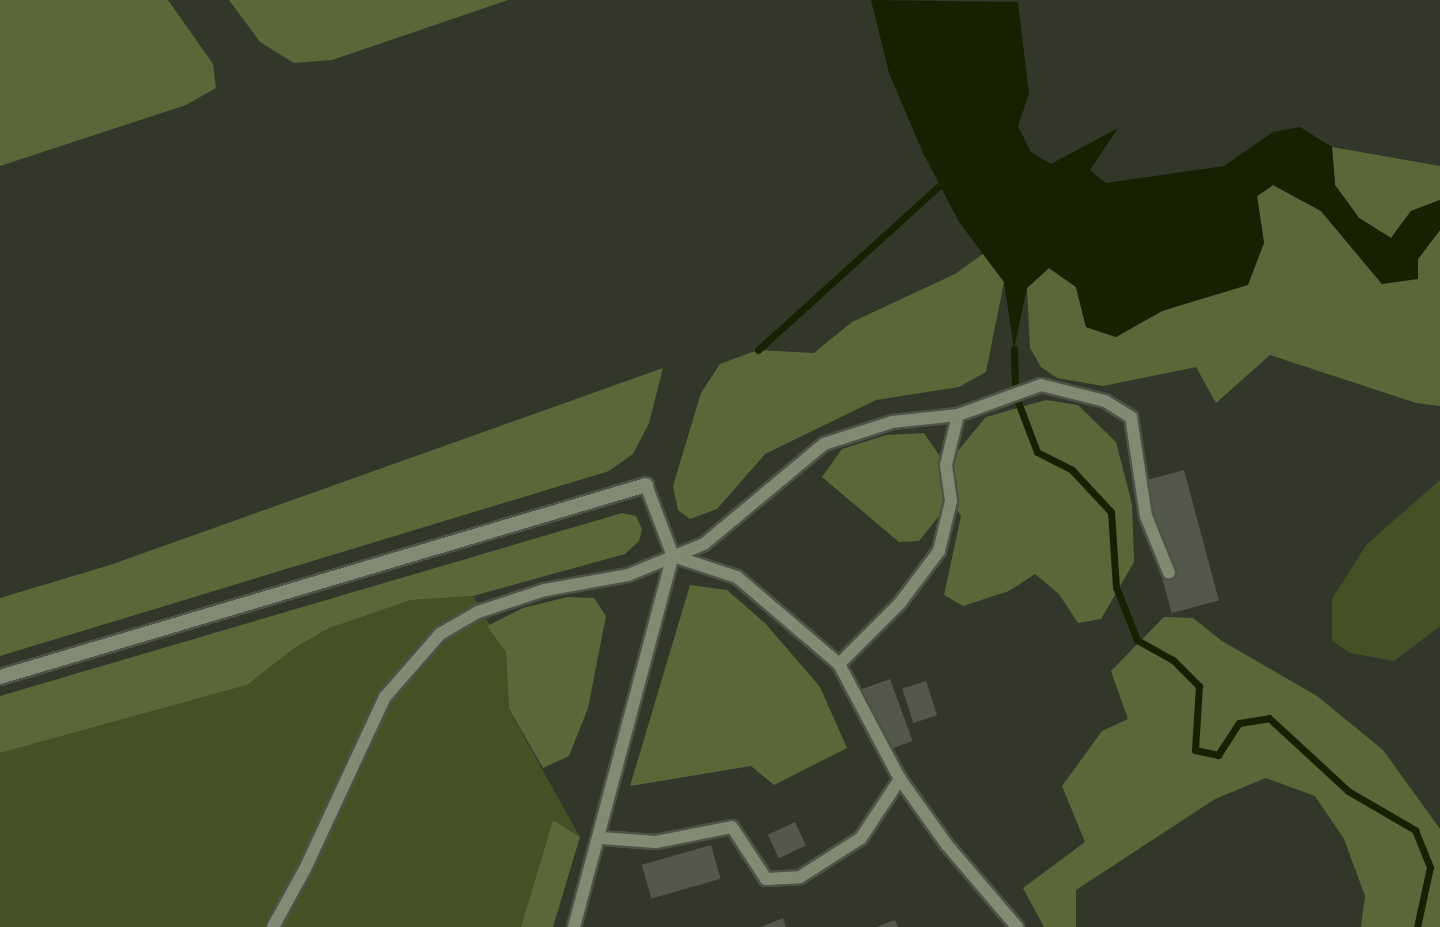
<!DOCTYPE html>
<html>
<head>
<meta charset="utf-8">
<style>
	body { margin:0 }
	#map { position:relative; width:1440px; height:927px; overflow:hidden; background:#33372a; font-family:Arial,sans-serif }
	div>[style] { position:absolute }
	.green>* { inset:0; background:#445125 }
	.forest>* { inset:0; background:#5a6839 }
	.water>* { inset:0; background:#172000 }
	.stream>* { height:7px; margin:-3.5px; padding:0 3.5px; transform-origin:3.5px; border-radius:3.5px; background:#172000 }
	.building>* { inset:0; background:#53584a; transform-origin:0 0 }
	.roads { filter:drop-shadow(2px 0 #4f5246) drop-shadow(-2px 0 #4f5246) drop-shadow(0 2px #4f5246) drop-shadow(0 -2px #4f5246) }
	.lane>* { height:12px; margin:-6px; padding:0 6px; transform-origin:6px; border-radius:6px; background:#828a74 }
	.street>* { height:14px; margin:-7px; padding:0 7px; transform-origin:7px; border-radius:7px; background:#828a74 }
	span { translate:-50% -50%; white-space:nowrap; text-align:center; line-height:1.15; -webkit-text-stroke:6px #33372a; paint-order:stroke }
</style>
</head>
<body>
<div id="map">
	<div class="green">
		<div style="clip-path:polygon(1440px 480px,1440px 626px,1394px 661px,1350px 653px,1332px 641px,1332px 599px,1367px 544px)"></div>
		<div style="clip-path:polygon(473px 596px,506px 652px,509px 710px,580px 837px,553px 820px,521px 927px,0 927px,0 753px,247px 685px,296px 647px,331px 628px,411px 600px)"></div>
	</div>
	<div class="forest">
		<div style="clip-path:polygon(0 0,168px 0,213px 64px,216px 88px,186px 105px,0 166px)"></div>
		<div style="clip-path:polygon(229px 0,508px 0,332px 60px,294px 63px,260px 42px)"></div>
		<div style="clip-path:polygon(1332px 147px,1440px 166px,1440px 200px,1411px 211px,1391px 238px,1359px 218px,1335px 185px)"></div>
		<div style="clip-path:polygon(1273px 185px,1321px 211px,1382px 284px,1418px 259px,1440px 230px,1440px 406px,1416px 403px,1270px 355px,1216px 403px,1196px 367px,1103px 386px,1057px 378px,1041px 367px,1030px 348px,1027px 288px,1049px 268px,1076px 287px,1086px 327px,1116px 337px,1162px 311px,1204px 296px,1264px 243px,1257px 196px)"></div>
		<div style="clip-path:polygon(983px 254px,1004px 282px,986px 372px,959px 387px,876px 400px,765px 454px,717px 509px,690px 519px,678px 510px,673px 486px,701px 393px,720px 364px,758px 350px,814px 353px,852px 322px,955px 274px)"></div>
		<div style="clip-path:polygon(663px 368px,649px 423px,633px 454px,609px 471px,0 656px,0 598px,110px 565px)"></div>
		<div style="clip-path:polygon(1046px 400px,1078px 405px,1116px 442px,1132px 504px,1134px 562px,1101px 619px,1078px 623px,1059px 594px,1035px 574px,1009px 591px,963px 606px,944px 595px,961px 516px,951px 501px,919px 541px,899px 542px,822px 477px,842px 449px,886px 435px,924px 433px,946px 465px,986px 417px)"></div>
		<div style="clip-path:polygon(622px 513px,636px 516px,642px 529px,639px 541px,625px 554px,473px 596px,411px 600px,330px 628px,296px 647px,247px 685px,0 753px,0 696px)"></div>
		<div style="clip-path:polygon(690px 585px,727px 590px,765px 623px,820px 687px,847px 748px,774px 785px,751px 766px,630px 786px)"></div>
		<div style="clip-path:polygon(567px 597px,594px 598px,606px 616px,588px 708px,569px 756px,543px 768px,509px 709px,506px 652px,487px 626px,523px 608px)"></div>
		<div style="clip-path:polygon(1164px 617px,1193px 618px,1222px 641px,1317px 696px,1383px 750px,1440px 829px,1440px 927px,1361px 927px,1365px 896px,1344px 839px,1315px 796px,1266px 778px,1215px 799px,1076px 890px,1076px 927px,1044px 927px,1023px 888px,1085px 842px,1062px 786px,1102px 731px,1128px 719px,1111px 671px)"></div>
		<div style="clip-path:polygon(553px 820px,580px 837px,553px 927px,521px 927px)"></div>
	</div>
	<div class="water">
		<div style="clip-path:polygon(871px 0,1018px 2px,1029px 94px,1018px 126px,1031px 152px,1051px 164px,1118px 128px,1090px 170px,1106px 183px,1224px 166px,1273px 132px,1300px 127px,1332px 147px,1335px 185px,1359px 218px,1391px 238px,1411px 211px,1440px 200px,1440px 230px,1418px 259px,1418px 279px,1382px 284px,1321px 211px,1273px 185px,1257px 196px,1264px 243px,1248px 285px,1162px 311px,1116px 337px,1086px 327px,1076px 287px,1049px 268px,1027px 288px,1014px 349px,1004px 282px,959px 222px,923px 153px,889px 73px)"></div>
	</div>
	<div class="stream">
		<div style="left:1014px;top:349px;width:45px;rotate:88.7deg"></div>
		<div style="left:1015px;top:394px;width:62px;rotate:69.2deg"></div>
		<div style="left:1037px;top:452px;width:39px;rotate:27deg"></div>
		<div style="left:1072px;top:470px;width:57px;rotate:47.1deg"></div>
		<div style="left:1111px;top:512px;width:75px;rotate:86.2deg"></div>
		<div style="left:1116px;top:587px;width:57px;rotate:68.4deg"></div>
		<div style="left:1137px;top:640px;width:41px;rotate:29.1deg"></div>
		<div style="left:1173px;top:660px;width:37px;rotate:45deg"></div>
		<div style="left:1199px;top:686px;width:64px;rotate:93.6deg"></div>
		<div style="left:1195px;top:750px;width:24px;rotate:12deg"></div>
		<div style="left:1218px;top:755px;width:38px;rotate:-57deg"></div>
		<div style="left:1239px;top:723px;width:30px;rotate:-9deg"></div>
		<div style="left:1269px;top:718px;width:108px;rotate:42.7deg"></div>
		<div style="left:1348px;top:791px;width:78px;rotate:30.2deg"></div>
		<div style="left:1415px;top:830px;width:40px;rotate:68deg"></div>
		<div style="left:1430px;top:867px;width:61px;rotate:102.2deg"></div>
		<div style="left:758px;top:350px;width:246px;rotate:-42.2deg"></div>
	</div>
	<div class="building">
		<div style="left:1184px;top:470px;width:135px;height:49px;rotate:75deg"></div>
		<div style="left:890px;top:679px;width:66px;height:30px;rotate:70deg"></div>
		<div style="left:926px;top:681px;width:36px;height:25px;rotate:72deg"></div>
		<div style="left:795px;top:822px;width:26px;height:30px;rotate:65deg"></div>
		<div style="left:711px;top:845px;width:35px;height:72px;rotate:74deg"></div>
		<div style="clip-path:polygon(783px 918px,786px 927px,761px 927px)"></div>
		<div style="clip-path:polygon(895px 920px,898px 927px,876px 927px)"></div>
	</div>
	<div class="roads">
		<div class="lane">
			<div style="left:646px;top:485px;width:76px;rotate:69.2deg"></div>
			<div style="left:673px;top:556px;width:67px;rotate:18.2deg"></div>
			<div style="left:737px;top:577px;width:134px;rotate:40.5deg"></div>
			<div style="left:839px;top:664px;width:130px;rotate:62.1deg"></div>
			<div style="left:900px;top:779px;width:81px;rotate:54.5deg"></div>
			<div style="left:947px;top:845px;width:108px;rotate:49.5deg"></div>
			<div style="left:839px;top:664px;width:86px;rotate:-45deg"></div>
			<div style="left:900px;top:603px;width:65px;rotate:-53.1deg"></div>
			<div style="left:939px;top:551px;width:51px;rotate:-76.5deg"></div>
			<div style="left:951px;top:501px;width:36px;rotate:-98deg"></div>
			<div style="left:946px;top:465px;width:51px;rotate:-76.5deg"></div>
			<div style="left:601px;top:838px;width:55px;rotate:4.2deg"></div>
			<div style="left:656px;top:842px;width:77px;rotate:-11.2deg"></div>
			<div style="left:732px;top:827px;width:62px;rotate:56.8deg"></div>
			<div style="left:766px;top:879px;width:34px;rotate:-3deg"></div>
			<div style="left:800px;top:877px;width:72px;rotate:-32.6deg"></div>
			<div style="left:861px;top:838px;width:71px;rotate:-56.5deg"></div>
			<div style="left:273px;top:927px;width:66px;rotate:-61.1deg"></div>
			<div style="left:305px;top:869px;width:190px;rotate:-65.1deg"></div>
			<div style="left:385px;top:697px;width:84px;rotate:-48.9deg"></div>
			<div style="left:440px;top:634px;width:44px;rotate:-30.1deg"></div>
			<div style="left:478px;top:612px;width:71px;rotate:-18.2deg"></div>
			<div style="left:545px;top:590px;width:84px;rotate:-10.2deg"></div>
			<div style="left:628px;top:575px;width:82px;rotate:-22.2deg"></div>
			<div style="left:704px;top:544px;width:156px;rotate:-39.8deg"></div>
			<div style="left:824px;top:444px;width:71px;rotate:-17.9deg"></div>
			<div style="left:892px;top:422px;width:66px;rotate:-6.1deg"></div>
			<div style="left:958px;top:415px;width:88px;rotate:-19.9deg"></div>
			<div style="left:1041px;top:385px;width:66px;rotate:14deg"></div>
			<div style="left:1105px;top:401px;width:31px;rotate:32deg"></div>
			<div style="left:1131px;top:417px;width:100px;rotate:81.4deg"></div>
			<div style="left:1146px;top:516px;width:61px;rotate:68deg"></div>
			<div style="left:574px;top:927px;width:384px;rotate:-75.1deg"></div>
		</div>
		<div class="street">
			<div style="left:0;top:677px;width:674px;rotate:-16.55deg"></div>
		</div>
	</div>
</div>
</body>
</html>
